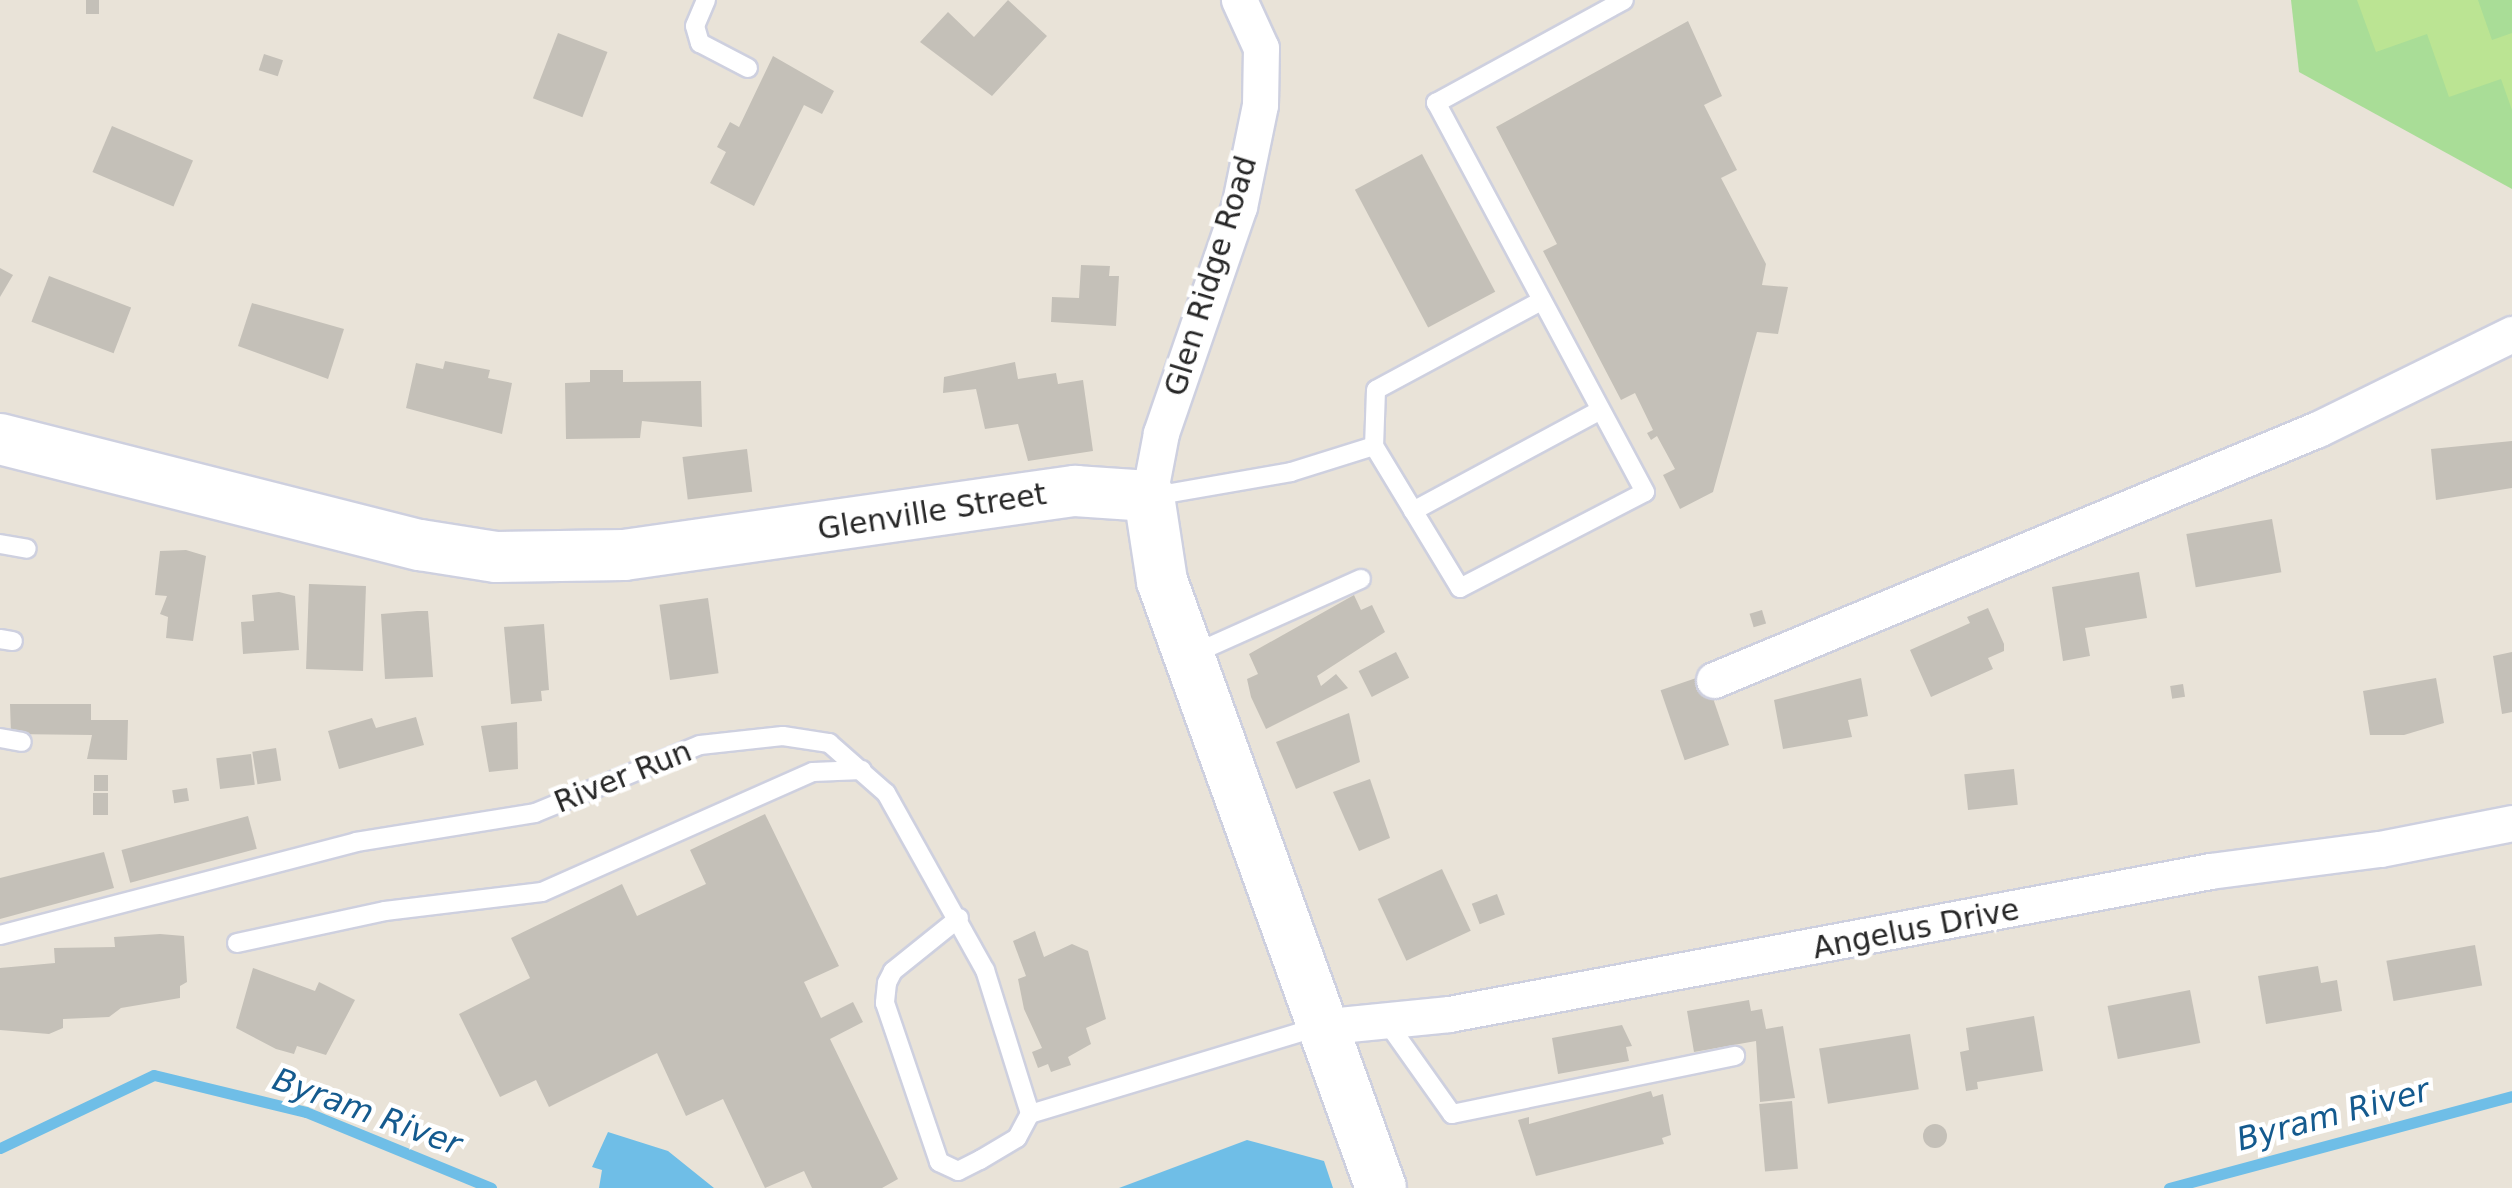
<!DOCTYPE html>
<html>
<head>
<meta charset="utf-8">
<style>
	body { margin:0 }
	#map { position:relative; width:2512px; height:1188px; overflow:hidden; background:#e9e3d8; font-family:"DejaVu Sans",sans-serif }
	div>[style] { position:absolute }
	.green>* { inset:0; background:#a9dd97 }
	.pitch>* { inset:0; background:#bbe493 }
	.water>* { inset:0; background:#6fbee7 }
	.stream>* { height:11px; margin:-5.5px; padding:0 5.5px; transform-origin:5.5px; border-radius:5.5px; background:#6fbee7 }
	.building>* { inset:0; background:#c4c0b8; transform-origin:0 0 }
	.round { border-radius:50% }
	.roads { filter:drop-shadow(2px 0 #ced0df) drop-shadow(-2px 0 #ced0df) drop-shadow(0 2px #ced0df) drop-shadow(0 -2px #ced0df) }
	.lane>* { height:18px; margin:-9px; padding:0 9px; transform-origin:9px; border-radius:9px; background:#fff }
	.street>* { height:35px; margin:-17.5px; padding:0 17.5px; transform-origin:17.5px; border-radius:17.5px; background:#fff }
	.secondary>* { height:50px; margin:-25px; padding:0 25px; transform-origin:25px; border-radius:25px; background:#fff }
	span { translate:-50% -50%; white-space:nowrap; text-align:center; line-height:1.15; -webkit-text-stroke:9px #fff; paint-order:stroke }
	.street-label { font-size:30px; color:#272727 }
	.water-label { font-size:32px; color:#145a8e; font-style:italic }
</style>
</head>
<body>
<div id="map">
	<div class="green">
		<div style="clip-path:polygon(2291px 0,2512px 0,2512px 189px,2299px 72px)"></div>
	</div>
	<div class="pitch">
		<div style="clip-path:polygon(2357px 0,2478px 0,2492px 40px,2512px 33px,2512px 110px,2501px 79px,2449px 97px,2427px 34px,2376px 52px)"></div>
	</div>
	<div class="water">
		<div style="clip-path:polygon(608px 1132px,668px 1151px,714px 1188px,599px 1188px,602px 1170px,592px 1167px)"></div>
		<div style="clip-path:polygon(1247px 1140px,1324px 1161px,1333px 1188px,1119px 1188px)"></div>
	</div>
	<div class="stream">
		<div style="left:0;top:1148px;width:170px;rotate:-25.4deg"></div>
		<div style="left:154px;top:1075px;width:156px;rotate:13.7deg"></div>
		<div style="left:306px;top:1112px;width:200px;rotate:22.3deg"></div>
		<div style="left:2169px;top:1188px;width:355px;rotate:-15deg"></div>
	</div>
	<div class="building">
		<div style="left:86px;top:0;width:13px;height:14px"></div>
		<div style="clip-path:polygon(1008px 0,1047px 36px,992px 96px,920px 42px,948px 12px,974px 37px)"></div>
		<div style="clip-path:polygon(1688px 21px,1722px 96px,1704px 105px,1737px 170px,1721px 178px,1766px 264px,1762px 285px,1788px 287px,1778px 334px,1757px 332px,1713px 492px,1680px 509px,1663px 475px,1675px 469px,1657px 436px,1651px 440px,1647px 433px,1653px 430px,1635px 393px,1621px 400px,1543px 251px,1557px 244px,1496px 127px)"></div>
		<div style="left:558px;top:33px;width:53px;height:70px;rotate:21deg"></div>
		<div style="left:264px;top:54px;width:20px;height:17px;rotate:18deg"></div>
		<div style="clip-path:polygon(773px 56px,834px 91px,822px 114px,804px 105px,754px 206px,710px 183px,726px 152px,717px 147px,730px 122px,739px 127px)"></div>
		<div style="left:112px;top:126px;width:88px;height:50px;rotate:23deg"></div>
		<div style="left:1422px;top:154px;width:156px;height:76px;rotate:62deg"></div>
		<div style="clip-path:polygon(1081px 265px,1110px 266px,1109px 276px,1119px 276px,1116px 326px,1051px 322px,1052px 297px,1079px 298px)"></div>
		<div style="clip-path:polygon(0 268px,13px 275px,0 297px)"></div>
		<div style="left:49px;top:276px;width:88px;height:49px;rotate:21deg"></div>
		<div style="clip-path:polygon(252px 303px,344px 329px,328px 379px,238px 346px)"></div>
		<div style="clip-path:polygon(445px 361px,490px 370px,488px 378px,512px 383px,502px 434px,406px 408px,416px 363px,443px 369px)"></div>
		<div style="clip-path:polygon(1015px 362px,1018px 379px,1056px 373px,1058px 384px,1083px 380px,1093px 451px,1028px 461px,1018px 424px,985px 429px,976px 389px,943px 393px,944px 377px)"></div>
		<div style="clip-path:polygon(590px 370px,623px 370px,623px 382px,701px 381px,702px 427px,642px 421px,640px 438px,566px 439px,565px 383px,590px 382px)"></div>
		<div style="clip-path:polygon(2512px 441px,2512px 488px,2436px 500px,2431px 449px)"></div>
		<div style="left:747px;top:449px;width:43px;height:65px;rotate:83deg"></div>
		<div style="left:2272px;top:519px;width:54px;height:87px;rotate:80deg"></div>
		<div style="clip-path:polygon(186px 550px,206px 556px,193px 641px,166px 638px,168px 617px,160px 614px,167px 596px,155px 595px,160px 551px)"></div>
		<div style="clip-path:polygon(2139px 572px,2147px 618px,2085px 628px,2090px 656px,2063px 661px,2052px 587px)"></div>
		<div style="left:309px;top:584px;width:57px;height:85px;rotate:2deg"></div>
		<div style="clip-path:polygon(279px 592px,295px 596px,299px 650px,243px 654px,241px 622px,254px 621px,252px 595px)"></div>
		<div style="clip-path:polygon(1354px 595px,1361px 610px,1372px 605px,1385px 632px,1317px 676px,1321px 686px,1336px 674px,1348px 688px,1266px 729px,1251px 697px,1247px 679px,1258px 674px,1249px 654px)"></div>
		<div style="left:708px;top:598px;width:76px;height:49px;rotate:82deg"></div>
		<div style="clip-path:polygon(1988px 608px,2004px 644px,2004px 651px,1988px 658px,1993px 669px,1931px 697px,1910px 650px,1970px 623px,1967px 617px)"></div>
		<div style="left:1762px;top:610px;width:14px;height:13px;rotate:73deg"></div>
		<div style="clip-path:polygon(417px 611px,428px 611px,433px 677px,385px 679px,381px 614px)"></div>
		<div style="clip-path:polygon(544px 624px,549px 690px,541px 691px,542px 701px,511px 704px,504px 627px)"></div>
		<div style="left:1396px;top:652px;width:29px;height:42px;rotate:63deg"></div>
		<div style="clip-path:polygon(2512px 652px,2512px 712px,2502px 714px,2493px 656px)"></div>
		<div style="left:1705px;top:675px;width:74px;height:47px;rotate:71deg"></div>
		<div style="clip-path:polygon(1861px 678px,1868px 716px,1848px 720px,1852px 737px,1783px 749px,1774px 700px)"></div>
		<div style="clip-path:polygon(2436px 678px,2444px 723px,2404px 735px,2370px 735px,2363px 691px)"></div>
		<div style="left:2183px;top:684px;width:13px;height:13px;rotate:81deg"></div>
		<div style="clip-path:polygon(10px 704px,91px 704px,91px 720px,128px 720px,127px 760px,87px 759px,92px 735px,11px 734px)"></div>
		<div style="clip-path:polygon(1349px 713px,1360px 762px,1296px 789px,1276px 742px)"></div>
		<div style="clip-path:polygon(416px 717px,424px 745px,339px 769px,328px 731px,372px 718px,376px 728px)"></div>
		<div style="clip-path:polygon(517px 722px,518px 769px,489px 772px,481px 726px)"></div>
		<div style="left:276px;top:748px;width:33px;height:24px;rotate:81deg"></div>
		<div style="left:251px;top:754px;width:31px;height:35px;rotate:83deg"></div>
		<div style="left:2014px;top:769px;width:36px;height:50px;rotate:84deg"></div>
		<div style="left:94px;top:775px;width:14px;height:16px"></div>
		<div style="clip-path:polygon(1370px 779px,1390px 838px,1359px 851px,1333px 792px)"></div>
		<div style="left:187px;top:788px;width:13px;height:15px;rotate:81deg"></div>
		<div style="left:93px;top:793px;width:15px;height:22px"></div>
		<div style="clip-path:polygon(765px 814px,839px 966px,804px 982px,821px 1018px,853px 1002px,863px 1022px,830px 1039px,898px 1179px,882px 1188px,812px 1188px,804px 1171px,765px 1188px,723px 1099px,686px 1116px,657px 1053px,549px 1107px,536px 1080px,500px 1097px,459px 1014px,530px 978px,511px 938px,622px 884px,637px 916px,706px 884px,690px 850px)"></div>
		<div style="left:248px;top:816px;width:34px;height:131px;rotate:75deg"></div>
		<div style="clip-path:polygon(104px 852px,114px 888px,0 919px,0 878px)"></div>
		<div style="left:1442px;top:869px;width:68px;height:71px;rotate:65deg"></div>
		<div style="left:1497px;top:894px;width:22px;height:27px;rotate:69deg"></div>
		<div style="clip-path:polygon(1035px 931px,1044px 957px,1072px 944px,1088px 951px,1106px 1019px,1086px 1028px,1091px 1044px,1068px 1057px,1071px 1065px,1051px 1072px,1048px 1064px,1038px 1068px,1032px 1052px,1042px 1048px,1024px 1009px,1018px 979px,1026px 976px,1013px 941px)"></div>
		<div style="clip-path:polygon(160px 934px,184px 936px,187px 982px,180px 986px,180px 998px,121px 1008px,109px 1017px,63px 1019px,63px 1028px,49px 1034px,0 1030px,0 968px,55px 963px,54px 948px,115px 947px,114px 937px)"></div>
		<div style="left:2475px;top:945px;width:41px;height:90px;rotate:80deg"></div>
		<div style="clip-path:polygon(2318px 966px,2321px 983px,2337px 980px,2342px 1011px,2266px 1024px,2258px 976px)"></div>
		<div style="clip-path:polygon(253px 968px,315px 991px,319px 982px,355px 1000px,326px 1055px,297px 1046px,294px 1054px,276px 1049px,236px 1028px)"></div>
		<div style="left:2190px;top:990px;width:54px;height:84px;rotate:79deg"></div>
		<div style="clip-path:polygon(1749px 1000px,1751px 1011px,1762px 1009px,1766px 1029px,1783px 1026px,1795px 1098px,1760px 1102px,1756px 1041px,1694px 1052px,1687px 1011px)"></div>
		<div style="clip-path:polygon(2034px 1016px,2043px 1071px,1977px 1082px,1978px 1089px,1966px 1091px,1960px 1052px,1969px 1050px,1966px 1028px)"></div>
		<div style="clip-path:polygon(1622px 1025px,1632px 1046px,1626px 1047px,1629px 1061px,1558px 1074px,1552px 1038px)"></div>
		<div style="left:1910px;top:1034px;width:56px;height:92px;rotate:81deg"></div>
		<div style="clip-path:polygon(1651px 1091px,1653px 1097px,1663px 1094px,1671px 1135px,1662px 1138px,1664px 1144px,1536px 1176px,1518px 1120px,1529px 1117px,1529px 1124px)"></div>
		<div style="left:1792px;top:1101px;width:68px;height:33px;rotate:85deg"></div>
		<div class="round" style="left:1923px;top:1124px;width:24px;height:24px"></div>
	</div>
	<div class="roads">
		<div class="lane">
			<div style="left:706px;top:0;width:28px;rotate:113deg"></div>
			<div style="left:695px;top:26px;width:18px;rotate:74deg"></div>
			<div style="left:700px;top:43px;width:54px;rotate:27.5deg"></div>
			<div style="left:1541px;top:301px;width:187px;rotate:151.7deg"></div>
			<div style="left:1376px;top:390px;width:56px;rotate:92deg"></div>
			<div style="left:1374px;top:446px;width:166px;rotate:58.8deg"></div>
			<div style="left:1460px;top:588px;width:208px;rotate:-27.4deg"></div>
			<div style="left:1645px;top:492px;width:442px;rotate:-118.2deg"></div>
			<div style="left:1436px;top:103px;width:214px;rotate:-28.7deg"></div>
			<div style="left:1154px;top:496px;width:139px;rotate:-9.9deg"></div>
			<div style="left:1291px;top:472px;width:87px;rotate:-17.4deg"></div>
			<div style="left:1413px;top:511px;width:211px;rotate:-28.3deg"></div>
			<div style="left:0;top:544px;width:27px;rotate:10deg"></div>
			<div style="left:0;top:639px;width:13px;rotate:9deg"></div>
			<div style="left:1193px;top:654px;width:184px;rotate:-24.1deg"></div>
			<div style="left:0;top:738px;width:22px;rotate:10deg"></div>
			<div style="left:959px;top:918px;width:85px;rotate:141.2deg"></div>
			<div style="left:893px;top:971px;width:13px;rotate:117deg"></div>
			<div style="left:887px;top:983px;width:20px;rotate:96deg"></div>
			<div style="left:885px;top:1003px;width:168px;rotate:71.2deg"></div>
			<div style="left:939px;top:1162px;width:21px;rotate:25deg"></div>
			<div style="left:958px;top:1171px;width:25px;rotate:-27deg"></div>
			<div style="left:980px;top:1160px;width:43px;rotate:-30.7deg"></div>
			<div style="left:1017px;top:1138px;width:27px;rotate:-62deg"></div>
			<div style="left:0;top:935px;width:368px;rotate:-14.6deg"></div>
			<div style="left:356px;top:842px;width:181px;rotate:-9.2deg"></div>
			<div style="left:535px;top:813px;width:178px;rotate:-22.4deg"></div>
			<div style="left:700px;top:745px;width:83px;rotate:-6.2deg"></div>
			<div style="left:783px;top:736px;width:47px;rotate:8.7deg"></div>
			<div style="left:829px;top:743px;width:76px;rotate:41.3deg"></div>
			<div style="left:886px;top:793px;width:203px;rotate:60.8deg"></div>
			<div style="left:985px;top:970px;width:151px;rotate:72.6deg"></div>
			<div style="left:1030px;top:1114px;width:302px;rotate:-16.8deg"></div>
			<div style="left:237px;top:943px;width:151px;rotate:-12.2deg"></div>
			<div style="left:385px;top:911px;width:158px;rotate:-6.9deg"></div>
			<div style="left:542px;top:892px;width:296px;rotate:-23.9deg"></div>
			<div style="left:813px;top:772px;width:49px;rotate:-2.3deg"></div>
			<div style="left:1386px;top:1021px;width:114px;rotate:54.6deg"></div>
			<div style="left:1452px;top:1114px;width:289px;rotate:-11.6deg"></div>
		</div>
		<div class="street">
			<div style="left:1149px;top:496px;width:64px;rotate:-79.2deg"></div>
			<div style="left:1161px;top:433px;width:239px;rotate:-71deg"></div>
			<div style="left:1239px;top:207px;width:104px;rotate:-78.4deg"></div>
			<div style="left:1260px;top:105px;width:57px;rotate:-89deg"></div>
			<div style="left:1261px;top:48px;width:53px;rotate:-114.6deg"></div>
			<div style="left:1714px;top:680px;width:654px;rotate:-22.57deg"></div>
			<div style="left:2318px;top:429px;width:216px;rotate:-26.1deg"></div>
			<div style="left:1319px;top:1027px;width:131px;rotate:-5.7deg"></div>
			<div style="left:1449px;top:1014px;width:774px;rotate:-10.64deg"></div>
			<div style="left:2210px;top:871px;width:171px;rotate:-7.4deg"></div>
			<div style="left:2380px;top:849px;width:135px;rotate:-11.1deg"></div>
		</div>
		<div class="secondary">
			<div style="left:0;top:439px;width:433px;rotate:14.2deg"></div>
			<div style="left:420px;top:545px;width:77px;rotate:9deg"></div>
			<div style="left:496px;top:557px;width:128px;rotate:-0.9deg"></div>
			<div style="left:624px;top:555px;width:456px;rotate:-8.1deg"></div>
			<div style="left:1075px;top:491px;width:74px;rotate:3.9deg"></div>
			<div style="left:1149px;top:496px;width:86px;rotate:81.3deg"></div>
			<div style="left:1162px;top:581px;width:645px;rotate:70.16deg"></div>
		</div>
	</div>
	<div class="street-label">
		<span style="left:1211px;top:276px;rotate:-73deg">Glen Ridge Road</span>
		<span style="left:932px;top:512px;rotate:-9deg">Glenville Street</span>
		<span style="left:623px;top:777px;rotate:-22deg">River Run</span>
		<span style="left:1916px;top:929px;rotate:-11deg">Angelus Drive</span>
	</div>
	<div class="water-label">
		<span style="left:367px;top:1112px;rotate:20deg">Byram River</span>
		<span style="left:2333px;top:1115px;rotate:-15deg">Byram River</span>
	</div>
</div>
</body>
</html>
